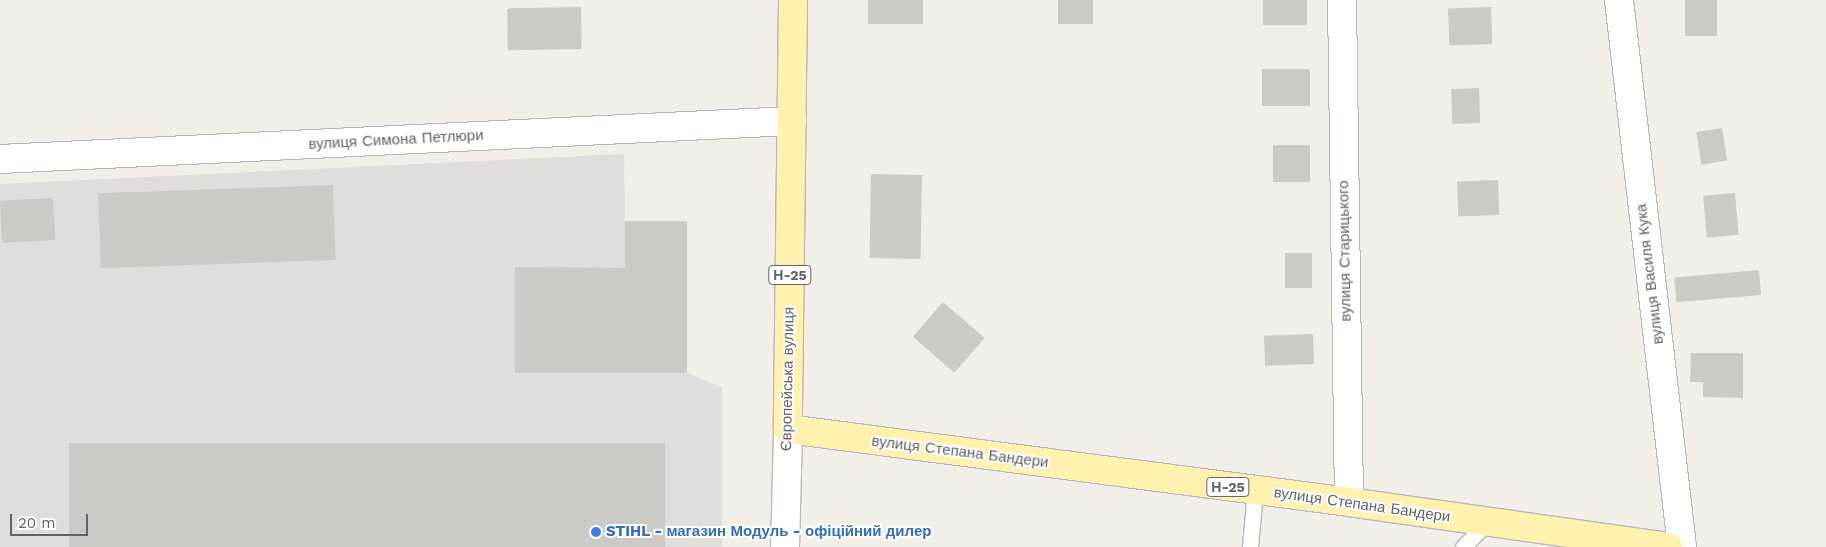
<!DOCTYPE html>
<html>
<head>
<meta charset="utf-8">
<style>
	body { margin:0 }
	#map { position:relative; width:1826px; height:547px; overflow:hidden; background:#f1efe8; font-family:"Work Sans",sans-serif }
	div>[style] { position:absolute }
	.industrial>* { inset:0; background:#e0deda }
	.building>* { inset:0; background:#cccac5; transform-origin:0 0 }
	.roads { filter:drop-shadow(1px 0 #b5b8bc) drop-shadow(-1px 0 #b5b8bc) drop-shadow(0 1px #b5b8bc) drop-shadow(0 -1px #b5b8bc) }
	.service>* { height:15px; margin:-7.5px; padding:0 7.5px; transform-origin:7.5px; border-radius:7.5px; background:#fff }
	.minor>* { height:28px; margin:-14px; padding:0 14px; transform-origin:14px; border-radius:14px; background:#fff }
	.secondary>* { height:28px; margin:-14px; padding:0 14px; transform-origin:14px; border-radius:14px; background:#fff }
	.primary>* { height:28px; margin:-14px; padding:0 14px; transform-origin:14px; border-radius:14px; background:#fff2af }
	.dots>* { width:14px; height:14px; translate:-50% -50%; box-sizing:border-box; border:2px solid #fff; border-radius:50% }
	span { translate:-50% -50%; white-space:nowrap; text-align:center; line-height:1.15; -webkit-text-stroke:4px #fff; paint-order:stroke }
	.shield-label span { padding:1px 4px; background:#fff; border:1px solid; border-radius:4px; -webkit-text-stroke-width:0 }
	.shield-label { font-size:14px; color:#5f6368; font-weight:700 }
	.street-label { font-size:15px; color:#5f6368 }
	.shop-label { font-size:15px; color:#366cbe; font-weight:700 }
	.left { translate:0 -50%; text-align:left }
	.scale { position:absolute; left:10px; top:514px; width:78px; height:22px; box-sizing:border-box; border:2px solid #5f6368; border-top:0; padding-left:6px; font-size:15px; line-height:18px; white-space:nowrap; color:#5f6368; -webkit-text-stroke:4px #fff; paint-order:stroke }
</style>
</head>
<body>
<div id="map">
	<div class="industrial">
		<div style="clip-path:polygon(624px 154px,625px 221px,687px 221px,687px 373px,722px 387px,722px 547px,0 547px,0 184px)"></div>
	</div>
	<div class="building">
		<div style="left:868px;top:0;width:55px;height:24px"></div>
		<div style="left:1058px;top:0;width:35px;height:24px"></div>
		<div style="left:1263px;top:0;width:44px;height:25px"></div>
		<div style="left:1685px;top:0;width:32px;height:36px"></div>
		<div style="left:581px;top:7px;width:42px;height:74px;rotate:89deg"></div>
		<div style="left:1491px;top:7px;width:37px;height:43px;rotate:88deg"></div>
		<div style="left:1262px;top:69px;width:48px;height:37px"></div>
		<div style="left:1479px;top:88px;width:35px;height:28px;rotate:88deg"></div>
		<div style="left:1722px;top:128px;width:33px;height:26px;rotate:81deg"></div>
		<div style="left:1273px;top:145px;width:37px;height:37px"></div>
		<div style="left:871px;top:174px;width:51px;height:84px;rotate:1deg"></div>
		<div style="left:1498px;top:180px;width:35px;height:41px;rotate:88deg"></div>
		<div style="left:333px;top:185px;width:75px;height:235px;rotate:88deg"></div>
		<div style="left:1735px;top:193px;width:42px;height:32px;rotate:85deg"></div>
		<div style="left:53px;top:198px;width:42px;height:53px;rotate:87deg"></div>
		<div style="clip-path:polygon(625px 221px,687px 221px,687px 373px,515px 373px,515px 267px,625px 268px)"></div>
		<div style="left:1285px;top:253px;width:27px;height:35px"></div>
		<div style="left:1759px;top:270px;width:25px;height:85px;rotate:85deg"></div>
		<div style="left:943px;top:302px;width:55px;height:46px;rotate:41deg"></div>
		<div style="left:1313px;top:334px;width:30px;height:49px;rotate:88deg"></div>
		<div style="clip-path:polygon(1691px 353px,1743px 353px,1743px 398px,1703px 397px,1703px 382px,1690px 382px)"></div>
		<div style="left:69px;top:443px;width:596px;height:104px"></div>
	</div>
	<div class="roads">
		<div class="service">
			<div style="left:1250px;top:547px;width:57px;rotate:-85deg"></div>
			<div style="left:1463px;top:547px;width:35px;rotate:-46deg"></div>
		</div>
		<div class="minor">
			<div style="left:1342px;top:0;width:502px;rotate:89.2deg"></div>
			<div style="left:1619px;top:0;width:551px;rotate:83.43deg"></div>
			<div style="left:0;top:159px;width:793px;rotate:-2.75deg"></div>
		</div>
		<div class="secondary">
			<div style="left:785px;top:547px;width:118px;rotate:-88.5deg"></div>
		</div>
		<div class="primary">
			<div style="left:793px;top:0;width:429px;rotate:90.7deg"></div>
			<div style="left:788px;top:429px;width:566px;rotate:7.41deg"></div>
			<div style="left:1349px;top:502px;width:322px;rotate:8deg"></div>
		</div>
	</div>
	<div class="dots">
		<div style="left:596px;top:532px;background:#3f7fe0"></div>
	</div>
	<div class="shield-label">
		<span style="left:790px;top:275px">Н-25</span>
		<span style="left:1228px;top:487px">Н-25</span>
	</div>
	<div class="street-label">
		<span style="left:396px;top:140px;rotate:-3deg">вулиця Симона Петлюри</span>
		<span style="left:1345px;top:251px;rotate:-91deg">вулиця Старицького</span>
		<span style="left:1650px;top:274px;rotate:-97deg">вулиця Василя Кука</span>
		<span style="left:788px;top:379px;rotate:-89deg">Європейська вулиця</span>
		<span style="left:960px;top:452px;rotate:7deg">вулиця Степана Бандери</span>
		<span style="left:1362px;top:505px;rotate:8deg">вулиця Степана Бандери</span>
	</div>
	<div class="shop-label">
		<span class="left" style="left:606px;top:532px">STIHL - магазин Модуль - офіційний дилер</span>
	</div>
	<div class="scale">20 m</div>
</div>
</body>
</html>
